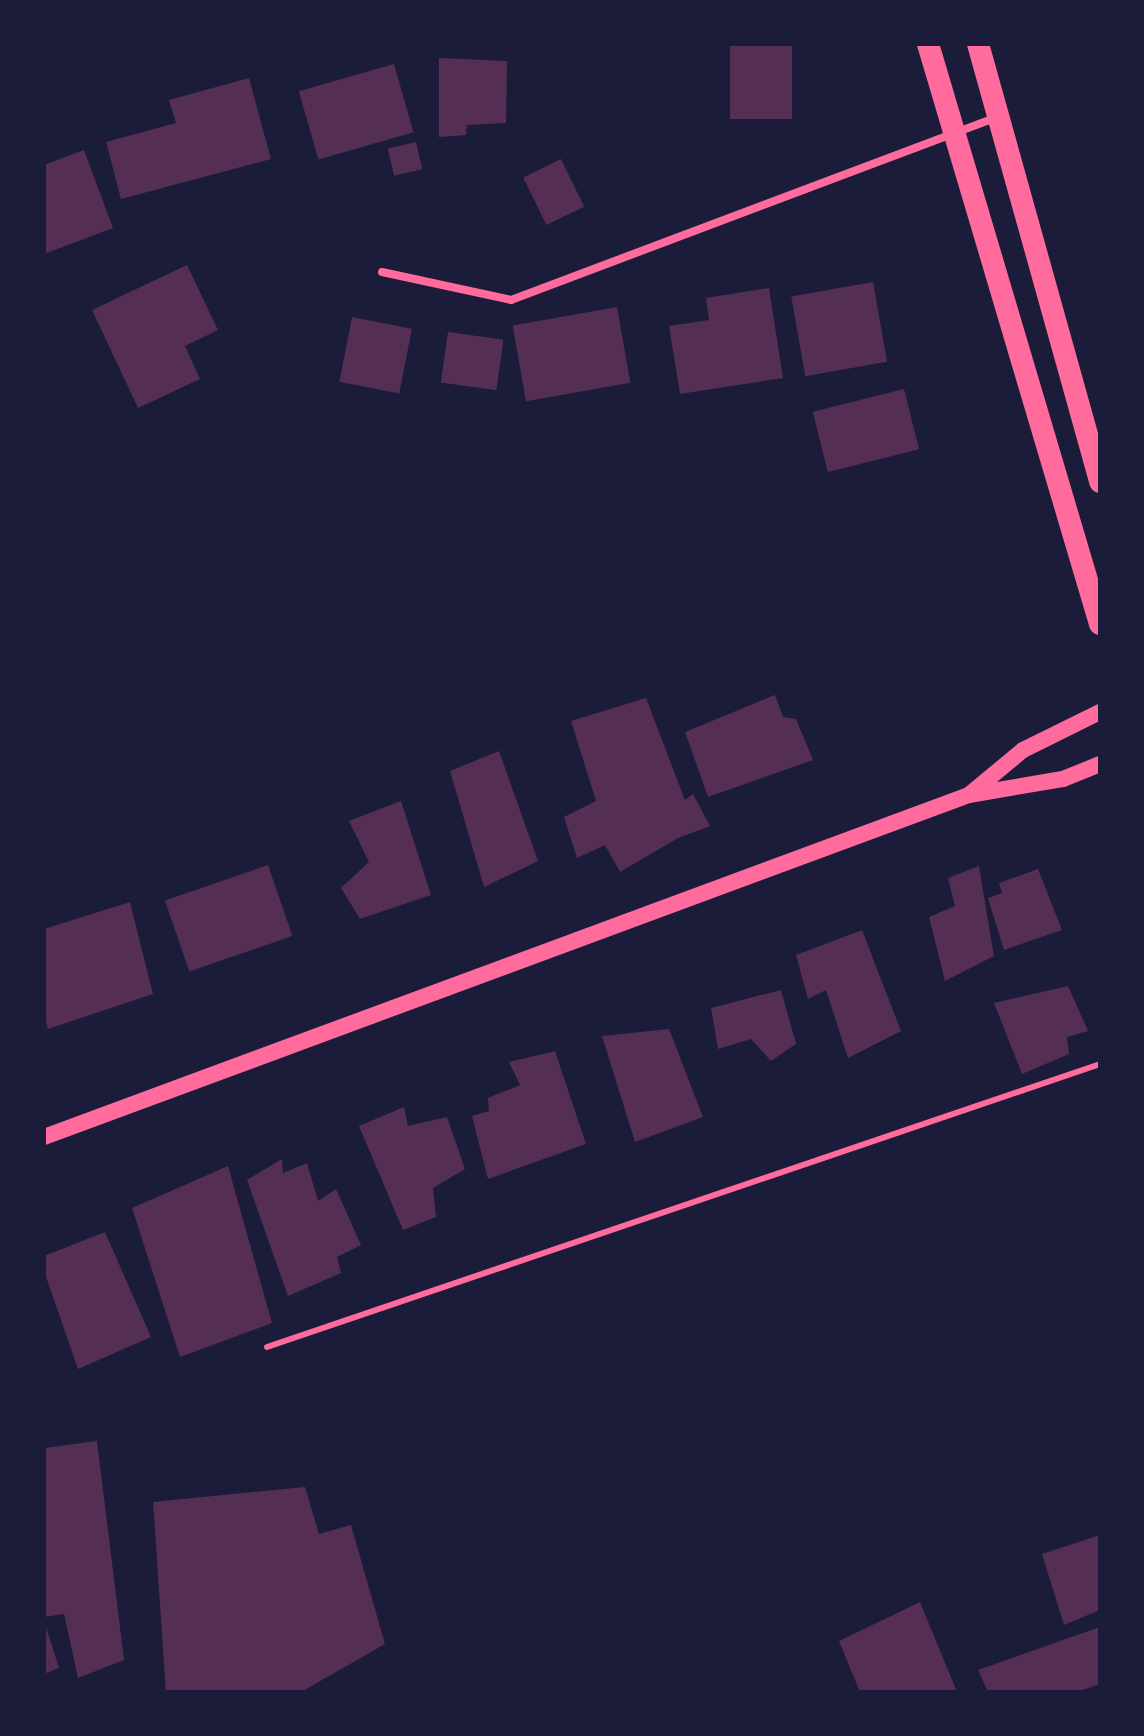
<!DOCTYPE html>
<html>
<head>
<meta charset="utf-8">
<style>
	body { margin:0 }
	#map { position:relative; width:1144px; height:1736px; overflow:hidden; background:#1b1b3a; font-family:"Source Sans 3",sans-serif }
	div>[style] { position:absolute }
	.building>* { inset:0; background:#542f53; transform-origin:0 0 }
	.service>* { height:6px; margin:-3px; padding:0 3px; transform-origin:3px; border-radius:3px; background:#ff6b9d }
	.minor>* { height:8px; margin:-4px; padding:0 4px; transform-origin:4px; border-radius:4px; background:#ff6b9d }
	.secondary>* { height:16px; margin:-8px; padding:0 8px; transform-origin:8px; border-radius:8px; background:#ff6b9d }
	.trunk>* { height:22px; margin:-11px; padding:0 11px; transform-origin:11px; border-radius:11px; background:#ff6b9d }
	span { translate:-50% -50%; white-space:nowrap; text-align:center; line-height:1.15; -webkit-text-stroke:6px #1b1b3a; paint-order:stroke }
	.frame { position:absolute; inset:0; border:46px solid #1b1b3a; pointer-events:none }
</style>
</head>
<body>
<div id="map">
	<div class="building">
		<div style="left:730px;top:44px;width:62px;height:75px"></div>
		<div style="clip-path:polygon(439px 58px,507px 61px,506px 123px,467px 125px,466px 135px,439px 137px)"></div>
		<div style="left:394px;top:64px;width:71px;height:99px;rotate:74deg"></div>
		<div style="clip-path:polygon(249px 78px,271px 159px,121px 199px,106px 142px,176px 123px,169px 100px)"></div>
		<div style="left:416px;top:142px;width:28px;height:29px;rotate:77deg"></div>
		<div style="clip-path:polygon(84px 150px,113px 228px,44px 254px,44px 165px)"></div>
		<div style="left:561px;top:159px;width:53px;height:42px;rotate:64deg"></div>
		<div style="clip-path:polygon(187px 265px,218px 330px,185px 346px,200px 379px,138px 408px,92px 310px)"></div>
		<div style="left:873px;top:282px;width:81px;height:83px;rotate:80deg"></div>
		<div style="clip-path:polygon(769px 288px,783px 378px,680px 394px,669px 326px,709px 320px,706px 298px)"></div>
		<div style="left:617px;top:307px;width:77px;height:106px;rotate:80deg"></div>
		<div style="left:352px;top:317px;width:61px;height:66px;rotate:11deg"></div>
		<div style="left:448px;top:332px;width:56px;height:51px;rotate:8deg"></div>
		<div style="left:904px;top:389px;width:62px;height:94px;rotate:76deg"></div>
		<div style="clip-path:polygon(775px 695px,783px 717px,796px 719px,813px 760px,708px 797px,685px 732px)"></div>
		<div style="clip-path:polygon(646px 698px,685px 800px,693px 794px,710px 826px,678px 838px,620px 872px,605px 845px,577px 858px,564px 817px,596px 801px,571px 721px)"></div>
		<div style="clip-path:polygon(499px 751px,538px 861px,484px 887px,450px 771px)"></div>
		<div style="clip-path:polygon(401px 801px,431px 895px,360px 919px,341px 888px,369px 862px,349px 821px)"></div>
		<div style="left:268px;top:865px;width:75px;height:109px;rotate:71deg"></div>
		<div style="clip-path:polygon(979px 866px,994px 956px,945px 981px,929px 917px,955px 906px,948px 878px)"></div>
		<div style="clip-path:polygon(1038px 869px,1062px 930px,1004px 950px,988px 898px,1002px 893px,999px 883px)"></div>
		<div style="clip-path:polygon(130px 902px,153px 994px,48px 1029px,44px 1015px,44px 929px)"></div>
		<div style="clip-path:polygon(862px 930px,901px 1031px,848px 1058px,826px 990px,808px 999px,796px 955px)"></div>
		<div style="clip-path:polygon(1068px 986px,1088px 1031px,1067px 1037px,1069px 1054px,1022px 1074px,994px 1003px)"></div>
		<div style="clip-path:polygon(781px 990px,796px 1044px,771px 1061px,751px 1039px,718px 1049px,711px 1008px)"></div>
		<div style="clip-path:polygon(669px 1029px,703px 1117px,635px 1142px,602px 1036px)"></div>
		<div style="clip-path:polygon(555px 1051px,586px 1144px,488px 1179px,472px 1116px,489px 1111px,488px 1098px,520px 1085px,509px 1062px)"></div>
		<div style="clip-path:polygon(404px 1107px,408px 1126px,447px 1117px,465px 1169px,433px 1188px,436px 1217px,403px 1230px,359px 1126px)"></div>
		<div style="clip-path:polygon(282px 1159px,283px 1173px,307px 1163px,318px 1201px,336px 1189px,361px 1245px,337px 1257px,341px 1273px,288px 1296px,247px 1180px)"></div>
		<div style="clip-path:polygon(228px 1166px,272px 1323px,180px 1357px,132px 1208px)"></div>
		<div style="clip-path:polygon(105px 1232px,151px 1337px,78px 1369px,44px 1271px,44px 1256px)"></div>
		<div style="clip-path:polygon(97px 1441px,124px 1660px,78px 1678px,64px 1614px,44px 1617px,44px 1448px)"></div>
		<div style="clip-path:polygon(305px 1487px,319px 1534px,351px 1525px,385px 1644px,301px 1692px,166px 1692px,153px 1502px)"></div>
		<div style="clip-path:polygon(1100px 1535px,1100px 1610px,1064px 1625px,1042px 1554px)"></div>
		<div style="clip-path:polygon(920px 1602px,957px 1692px,860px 1692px,839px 1641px)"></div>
		<div style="clip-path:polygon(44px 1621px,59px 1668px,44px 1674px)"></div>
		<div style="clip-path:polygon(1100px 1627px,1100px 1684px,1077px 1692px,988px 1692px,978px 1670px)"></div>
	</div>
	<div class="service">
		<div style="left:267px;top:1347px;width:880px;rotate:-18.76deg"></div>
	</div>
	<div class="minor">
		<div style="left:382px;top:272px;width:132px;rotate:12.2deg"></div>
		<div style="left:511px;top:300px;width:519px;rotate:-20.63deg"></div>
	</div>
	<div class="secondary">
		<div style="left:970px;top:794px;width:69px;rotate:-39.7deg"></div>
		<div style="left:1023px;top:750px;width:86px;rotate:-26.3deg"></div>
		<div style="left:44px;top:1137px;width:986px;rotate:-20.29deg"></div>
		<div style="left:969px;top:795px;width:95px;rotate:-9.7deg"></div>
		<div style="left:1063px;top:779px;width:40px;rotate:-22deg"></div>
	</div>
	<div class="trunk">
		<div style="left:928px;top:44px;width:605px;rotate:73.48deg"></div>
		<div style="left:978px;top:44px;width:455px;rotate:74.4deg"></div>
	</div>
	<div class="frame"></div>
</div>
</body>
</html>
